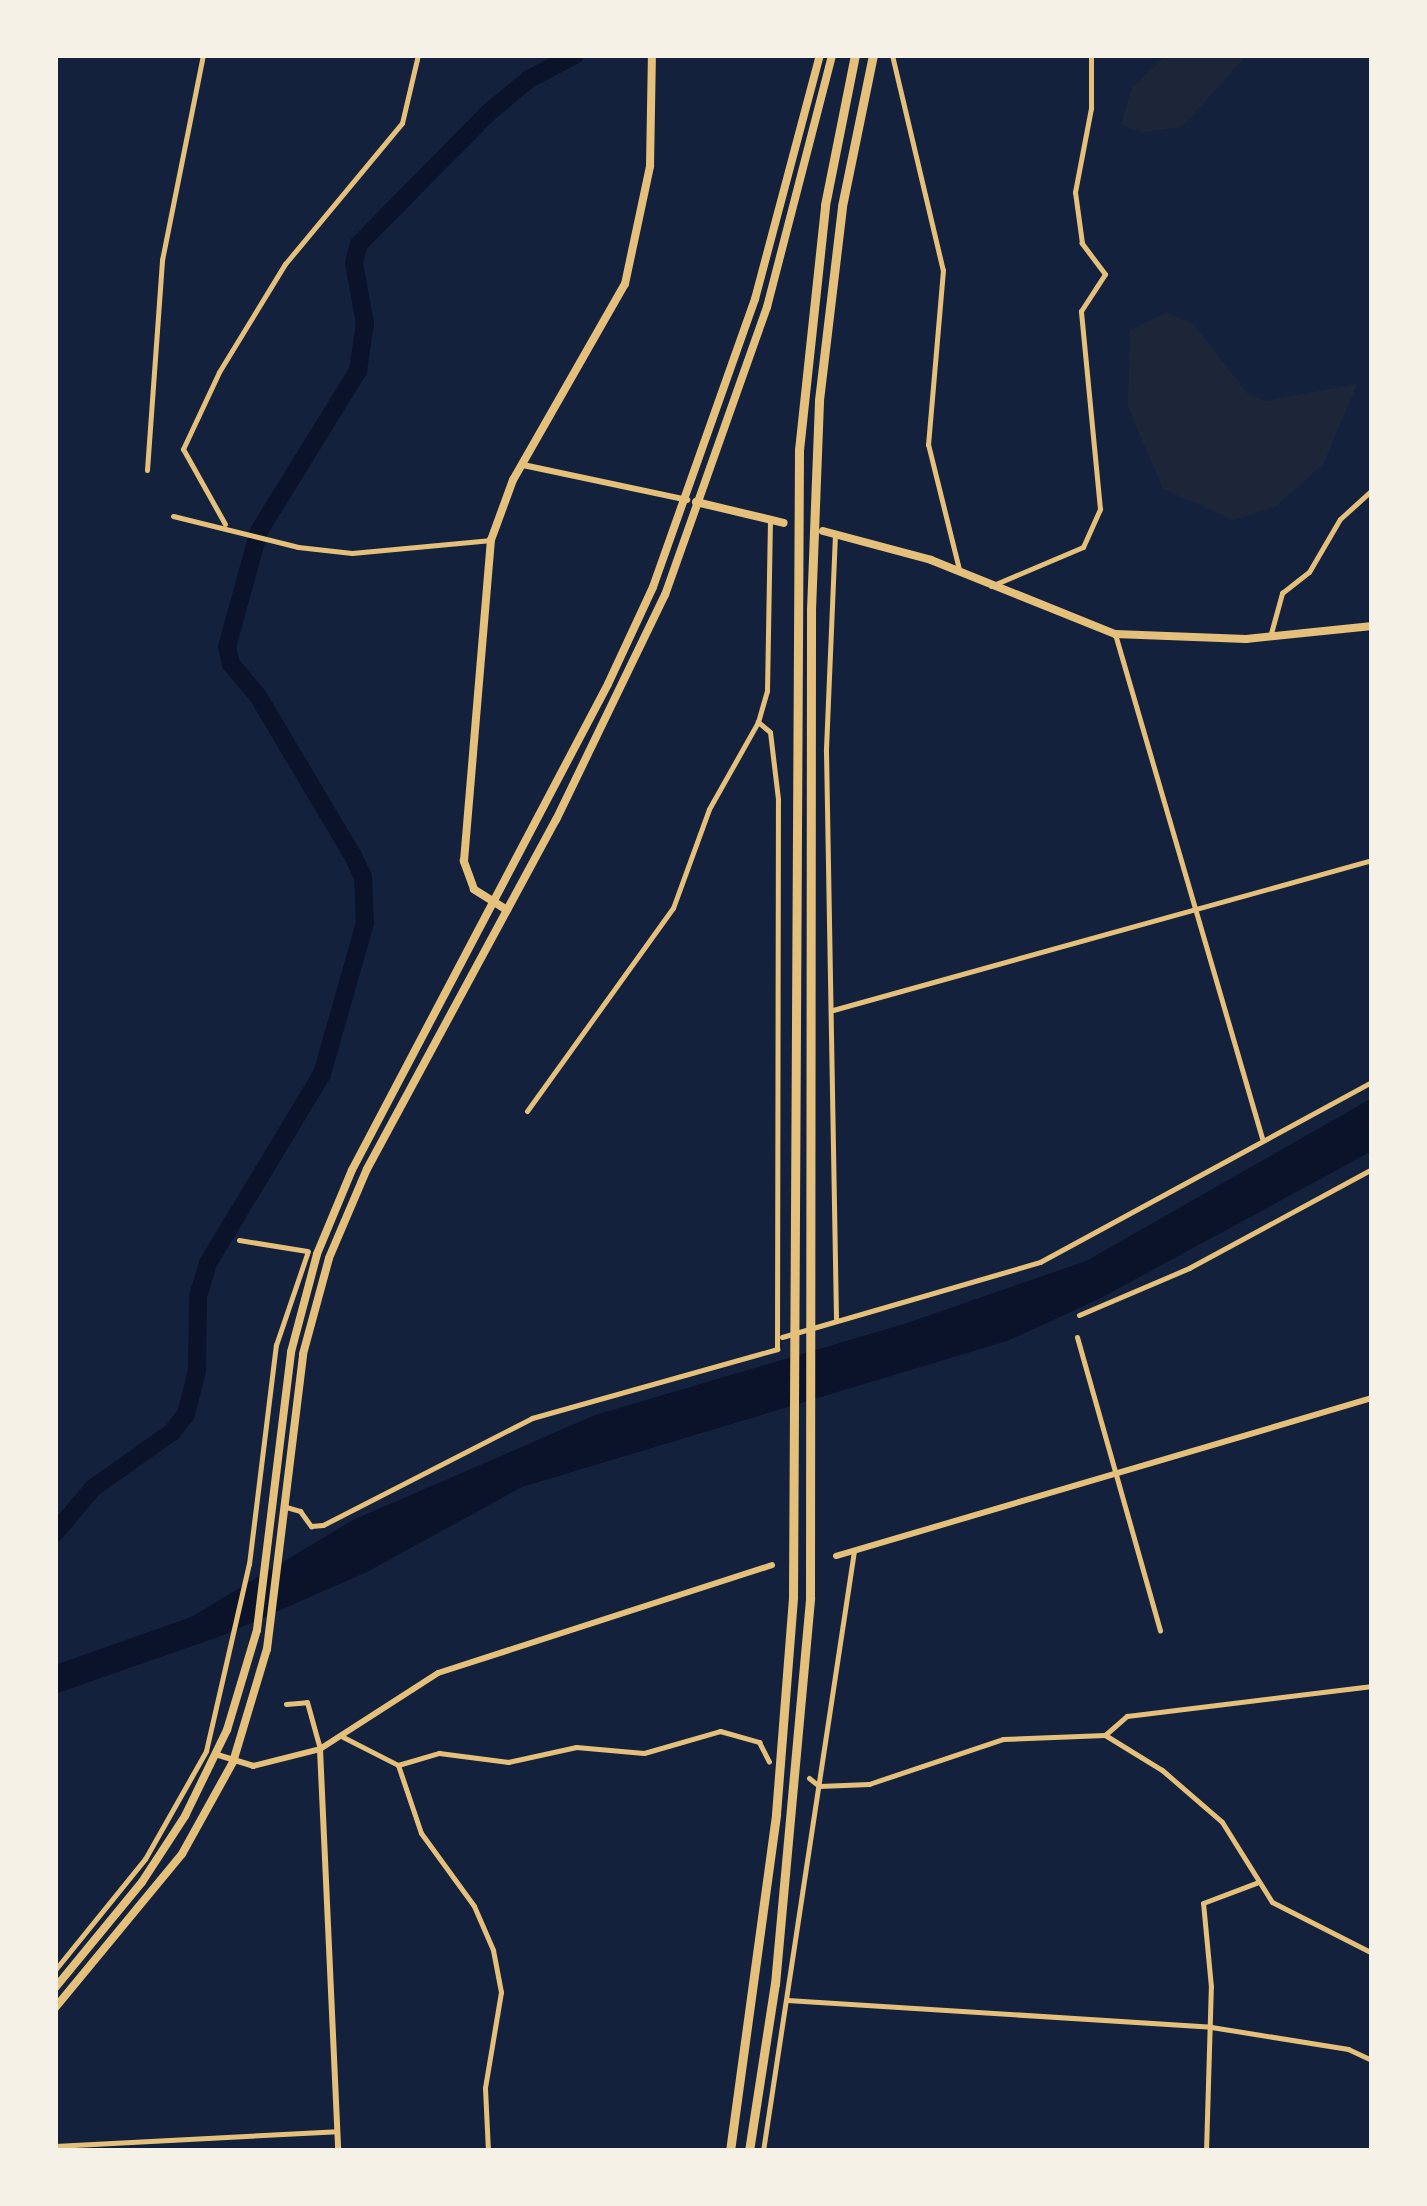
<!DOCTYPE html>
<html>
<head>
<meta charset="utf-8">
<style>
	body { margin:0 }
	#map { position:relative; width:1427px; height:2206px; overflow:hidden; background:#14213d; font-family:"PT Sans Narrow",sans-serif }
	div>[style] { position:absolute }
	.green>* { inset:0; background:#1d2539 }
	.water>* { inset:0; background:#0b132b }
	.river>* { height:18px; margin:-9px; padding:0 9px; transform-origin:9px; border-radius:9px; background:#0b132b }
	.minor>* { height:5px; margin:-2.5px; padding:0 2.5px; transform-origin:2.5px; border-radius:2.5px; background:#e5c07b }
	.tertiary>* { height:6px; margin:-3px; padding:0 3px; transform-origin:3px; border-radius:3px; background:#e5c07b }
	.primary>* { height:8px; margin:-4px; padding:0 4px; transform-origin:4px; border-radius:4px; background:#e5c07b }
	.trunk>* { height:8px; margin:-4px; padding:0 4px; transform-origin:4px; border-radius:4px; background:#e5c07b }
	.motorway>* { height:9px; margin:-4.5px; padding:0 4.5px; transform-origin:4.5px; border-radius:4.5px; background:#e5c07b }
	span { translate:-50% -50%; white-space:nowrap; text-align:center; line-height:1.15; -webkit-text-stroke:10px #f6f1e7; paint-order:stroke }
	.frame { position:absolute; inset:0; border:58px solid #f6f1e7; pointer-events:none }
</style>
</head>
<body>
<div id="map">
	<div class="green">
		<div style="clip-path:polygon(1167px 55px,1247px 55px,1182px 127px,1143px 132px,1121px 125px,1132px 87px)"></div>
		<div style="clip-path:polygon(1166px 313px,1192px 323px,1248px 394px,1266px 401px,1357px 384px,1324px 463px,1275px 507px,1234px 520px,1163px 489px,1128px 406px,1130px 330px)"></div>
	</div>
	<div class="water">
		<div style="clip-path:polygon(1372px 1098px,1372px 1151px,1099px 1299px,1007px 1341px,522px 1487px,367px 1572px,221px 1636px,55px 1694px,55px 1665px,191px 1617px,353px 1520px,595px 1415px,904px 1324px,1086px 1261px)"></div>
	</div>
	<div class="river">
		<div style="left:55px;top:1533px;width:59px;rotate:-49.8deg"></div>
		<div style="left:93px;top:1488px;width:97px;rotate:-35.3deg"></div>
		<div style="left:172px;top:1432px;width:23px;rotate:-52deg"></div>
		<div style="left:186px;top:1414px;width:44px;rotate:-75.7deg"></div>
		<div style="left:197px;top:1371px;width:75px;rotate:-89.2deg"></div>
		<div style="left:198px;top:1296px;width:34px;rotate:-73deg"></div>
		<div style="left:208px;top:1263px;width:221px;rotate:-58.9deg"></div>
		<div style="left:322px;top:1074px;width:157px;rotate:-74.1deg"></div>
		<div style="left:365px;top:923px;width:46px;rotate:-92.5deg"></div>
		<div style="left:363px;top:877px;width:23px;rotate:-115deg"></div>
		<div style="left:353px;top:856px;width:186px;rotate:-120.7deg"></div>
		<div style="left:258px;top:696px;width:42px;rotate:-130.2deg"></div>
		<div style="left:231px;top:664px;width:17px;rotate:-103deg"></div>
		<div style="left:227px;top:647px;width:120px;rotate:-74.6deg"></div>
		<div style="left:259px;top:531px;width:188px;rotate:-58.3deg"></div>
		<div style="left:358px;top:371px;width:49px;rotate:-81.7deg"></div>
		<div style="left:365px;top:323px;width:61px;rotate:-100.4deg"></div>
		<div style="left:354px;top:263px;width:20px;rotate:-75deg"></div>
		<div style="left:359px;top:244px;width:182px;rotate:-45.4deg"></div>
		<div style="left:487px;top:114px;width:55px;rotate:-39.8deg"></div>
		<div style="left:529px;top:79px;width:52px;rotate:-27.6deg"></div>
	</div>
	<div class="minor">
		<div style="left:892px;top:55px;width:221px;rotate:76.7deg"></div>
		<div style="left:943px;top:270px;width:175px;rotate:94.9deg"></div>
		<div style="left:928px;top:444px;width:129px;rotate:76.1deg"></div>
		<div style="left:147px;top:470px;width:211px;rotate:-85.9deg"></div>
		<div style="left:162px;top:260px;width:209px;rotate:-78.7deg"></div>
		<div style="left:173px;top:516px;width:129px;rotate:13.9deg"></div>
		<div style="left:298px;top:547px;width:54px;rotate:6.3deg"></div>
		<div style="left:352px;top:553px;width:140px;rotate:-5.3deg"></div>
		<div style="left:225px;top:524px;width:86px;rotate:-119.2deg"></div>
		<div style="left:183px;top:449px;width:85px;rotate:-64.9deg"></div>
		<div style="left:219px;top:372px;width:127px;rotate:-58.6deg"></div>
		<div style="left:285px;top:264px;width:183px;rotate:-50.3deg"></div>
		<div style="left:402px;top:123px;width:70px;rotate:-76.8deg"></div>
		<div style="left:835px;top:534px;width:217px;rotate:92.4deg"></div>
		<div style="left:826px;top:751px;width:568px;rotate:88.99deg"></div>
		<div style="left:991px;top:586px;width:100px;rotate:-23deg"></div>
		<div style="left:1083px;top:547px;width:42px;rotate:-65.9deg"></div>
		<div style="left:1100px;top:509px;width:199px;rotate:-95.5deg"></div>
		<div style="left:1081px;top:311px;width:44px;rotate:-57deg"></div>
		<div style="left:1105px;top:274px;width:39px;rotate:-127deg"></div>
		<div style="left:1082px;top:243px;width:51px;rotate:-97.8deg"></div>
		<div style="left:1075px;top:192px;width:86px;rotate:-79.2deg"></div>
		<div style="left:1091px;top:108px;width:53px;rotate:-90deg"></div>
		<div style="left:1115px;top:634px;width:525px;rotate:73.74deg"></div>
		<div style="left:1270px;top:637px;width:46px;rotate:-74.7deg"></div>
		<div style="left:1282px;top:593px;width:34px;rotate:-38deg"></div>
		<div style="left:1309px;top:572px;width:61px;rotate:-59.7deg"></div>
		<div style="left:1340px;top:519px;width:43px;rotate:-42.2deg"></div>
		<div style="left:833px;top:1010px;width:559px;rotate:-15.55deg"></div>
		<div style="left:527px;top:1111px;width:250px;rotate:-54.3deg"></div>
		<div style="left:673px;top:908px;width:105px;rotate:-70deg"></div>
		<div style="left:709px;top:809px;width:100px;rotate:-60.6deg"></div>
		<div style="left:758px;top:722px;width:32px;rotate:-74deg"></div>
		<div style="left:767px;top:691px;width:172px;rotate:-89deg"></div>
		<div style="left:239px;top:1240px;width:69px;rotate:9.2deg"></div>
		<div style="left:1079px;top:1315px;width:120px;rotate:-23.1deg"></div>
		<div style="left:1189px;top:1268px;width:208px;rotate:-28.4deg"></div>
		<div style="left:782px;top:1337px;width:269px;rotate:-16.2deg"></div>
		<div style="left:1040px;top:1262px;width:378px;rotate:-28.5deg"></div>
		<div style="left:1077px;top:1337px;width:305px;rotate:74.2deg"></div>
		<div style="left:286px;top:1507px;width:15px;rotate:16deg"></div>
		<div style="left:300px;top:1511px;width:19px;rotate:54deg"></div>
		<div style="left:311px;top:1526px;width:12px;rotate:-5deg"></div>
		<div style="left:323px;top:1525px;width:235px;rotate:-27.1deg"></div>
		<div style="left:532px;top:1418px;width:255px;rotate:-15.7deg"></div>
		<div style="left:777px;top:1349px;width:550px;rotate:-89.9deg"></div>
		<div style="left:778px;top:799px;width:67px;rotate:-96.8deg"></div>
		<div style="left:770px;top:732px;width:16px;rotate:-140deg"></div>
		<div style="left:286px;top:1704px;width:21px;rotate:-5deg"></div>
		<div style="left:307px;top:1702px;width:49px;rotate:74.5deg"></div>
		<div style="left:1105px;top:1735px;width:67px;rotate:31.6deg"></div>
		<div style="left:1162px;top:1770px;width:79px;rotate:40.9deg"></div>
		<div style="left:1222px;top:1822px;width:94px;rotate:58deg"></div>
		<div style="left:1272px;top:1902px;width:112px;rotate:27deg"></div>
		<div style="left:343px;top:1737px;width:62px;rotate:27deg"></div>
		<div style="left:398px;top:1765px;width:72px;rotate:71.3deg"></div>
		<div style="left:421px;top:1833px;width:90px;rotate:54deg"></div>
		<div style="left:474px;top:1906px;width:48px;rotate:66.6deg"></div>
		<div style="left:493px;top:1950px;width:43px;rotate:79.2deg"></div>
		<div style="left:501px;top:1992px;width:97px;rotate:99.5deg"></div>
		<div style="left:485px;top:2088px;width:63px;rotate:87.3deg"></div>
		<div style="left:398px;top:1765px;width:43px;rotate:-16.3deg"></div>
		<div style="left:439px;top:1753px;width:70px;rotate:7.4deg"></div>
		<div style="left:508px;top:1762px;width:70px;rotate:-12.4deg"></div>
		<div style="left:576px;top:1747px;width:68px;rotate:5deg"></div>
		<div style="left:644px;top:1753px;width:79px;rotate:-16.1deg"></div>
		<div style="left:720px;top:1731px;width:41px;rotate:15.8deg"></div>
		<div style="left:759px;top:1742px;width:22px;rotate:63deg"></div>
		<div style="left:809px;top:1778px;width:13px;rotate:39deg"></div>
		<div style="left:819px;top:1786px;width:50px;rotate:-2.3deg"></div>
		<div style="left:869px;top:1784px;width:141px;rotate:-18.6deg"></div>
		<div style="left:1003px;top:1739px;width:102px;rotate:-2.2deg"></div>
		<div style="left:1105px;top:1735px;width:29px;rotate:-41deg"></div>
		<div style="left:1127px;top:1716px;width:247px;rotate:-7deg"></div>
		<div style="left:55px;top:1970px;width:143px;rotate:-51deg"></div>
		<div style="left:145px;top:1859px;width:124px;rotate:-60.5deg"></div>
		<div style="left:206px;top:1751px;width:192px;rotate:-77.1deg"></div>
		<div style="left:249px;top:1564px;width:221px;rotate:-83deg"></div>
		<div style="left:276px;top:1345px;width:99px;rotate:-71.2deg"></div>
		<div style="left:787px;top:2000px;width:425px;rotate:3.6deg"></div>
		<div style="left:1211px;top:2027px;width:139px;rotate:9.1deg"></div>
		<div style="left:1348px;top:2049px;width:26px;rotate:25deg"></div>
		<div style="left:55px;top:2146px;width:282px;rotate:-3deg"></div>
		<div style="left:763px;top:2151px;width:607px;rotate:-81.38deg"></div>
		<div style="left:1206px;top:2151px;width:164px;rotate:-88.3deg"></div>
		<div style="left:1211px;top:1987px;width:84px;rotate:-95.4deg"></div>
		<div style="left:1203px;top:1903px;width:57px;rotate:-20.7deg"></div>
	</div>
	<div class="tertiary">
		<div style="left:523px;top:465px;width:168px;rotate:12deg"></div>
		<div style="left:836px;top:1556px;width:559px;rotate:-16.42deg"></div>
		<div style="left:320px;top:1749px;width:402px;rotate:87.4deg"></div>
		<div style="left:218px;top:1755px;width:37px;rotate:17deg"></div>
		<div style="left:253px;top:1766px;width:69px;rotate:-14.2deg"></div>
		<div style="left:320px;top:1749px;width:140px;rotate:-32.8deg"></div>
		<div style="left:438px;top:1673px;width:351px;rotate:-17.9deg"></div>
	</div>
	<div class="primary">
		<div style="left:507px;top:910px;width:39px;rotate:-148deg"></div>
		<div style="left:474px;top:889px;width:30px;rotate:-110deg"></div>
		<div style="left:464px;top:861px;width:322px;rotate:-85.2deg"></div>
		<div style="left:491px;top:540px;width:64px;rotate:-69.9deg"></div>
		<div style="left:513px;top:480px;width:226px;rotate:-60.3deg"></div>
		<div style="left:625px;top:284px;width:121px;rotate:-78deg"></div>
		<div style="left:650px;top:166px;width:111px;rotate:-89deg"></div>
	</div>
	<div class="trunk">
		<div style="left:696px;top:502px;width:90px;rotate:13.4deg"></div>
		<div style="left:823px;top:531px;width:112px;rotate:15deg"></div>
		<div style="left:931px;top:560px;width:198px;rotate:21.9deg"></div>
		<div style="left:1115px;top:634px;width:131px;rotate:2.2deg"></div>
		<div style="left:1246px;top:639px;width:127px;rotate:-5.9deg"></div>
		<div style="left:55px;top:1988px;width:137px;rotate:-50.6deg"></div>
		<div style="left:142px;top:1882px;width:79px;rotate:-56.9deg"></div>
		<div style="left:185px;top:1816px;width:96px;rotate:-64deg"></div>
		<div style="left:227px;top:1730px;width:104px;rotate:-73.3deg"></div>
		<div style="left:257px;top:1630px;width:280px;rotate:-83deg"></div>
		<div style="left:291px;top:1352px;width:101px;rotate:-75.1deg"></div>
		<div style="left:317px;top:1254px;width:91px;rotate:-67.4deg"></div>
		<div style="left:352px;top:1170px;width:549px;rotate:-62.22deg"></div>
		<div style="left:608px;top:684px;width:107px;rotate:-65.1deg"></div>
		<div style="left:653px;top:587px;width:306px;rotate:-70.5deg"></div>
		<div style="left:755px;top:299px;width:253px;rotate:-75.1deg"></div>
		<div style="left:55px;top:2008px;width:200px;rotate:-50.5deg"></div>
		<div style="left:182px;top:1854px;width:105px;rotate:-61deg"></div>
		<div style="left:233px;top:1762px;width:118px;rotate:-73.3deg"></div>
		<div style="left:267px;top:1649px;width:297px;rotate:-83deg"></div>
		<div style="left:303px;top:1354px;width:99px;rotate:-74.8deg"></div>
		<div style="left:329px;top:1258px;width:97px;rotate:-66.9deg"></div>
		<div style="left:367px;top:1169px;width:397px;rotate:-61.6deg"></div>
		<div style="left:556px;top:820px;width:250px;rotate:-64.2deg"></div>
		<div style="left:665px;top:595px;width:306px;rotate:-70.5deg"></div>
		<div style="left:767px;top:307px;width:260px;rotate:-75.5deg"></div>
	</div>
	<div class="motorway">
		<div style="left:730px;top:2151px;width:340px;rotate:-82.2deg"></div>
		<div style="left:776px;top:1814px;width:218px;rotate:-85.5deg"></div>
		<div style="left:793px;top:1597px;width:1147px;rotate:-89.7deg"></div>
		<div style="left:799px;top:450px;width:246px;rotate:-83.9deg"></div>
		<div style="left:825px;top:205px;width:153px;rotate:-78.7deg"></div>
		<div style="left:749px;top:2151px;width:169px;rotate:-81.2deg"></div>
		<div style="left:775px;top:1984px;width:388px;rotate:-84.8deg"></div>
		<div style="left:810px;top:1598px;width:988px;rotate:-89.94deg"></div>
		<div style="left:811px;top:610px;width:210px;rotate:-87.8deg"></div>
		<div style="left:819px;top:400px;width:195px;rotate:-83.2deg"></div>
		<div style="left:842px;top:206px;width:154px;rotate:-78.4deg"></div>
	</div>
	<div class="frame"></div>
</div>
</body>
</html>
